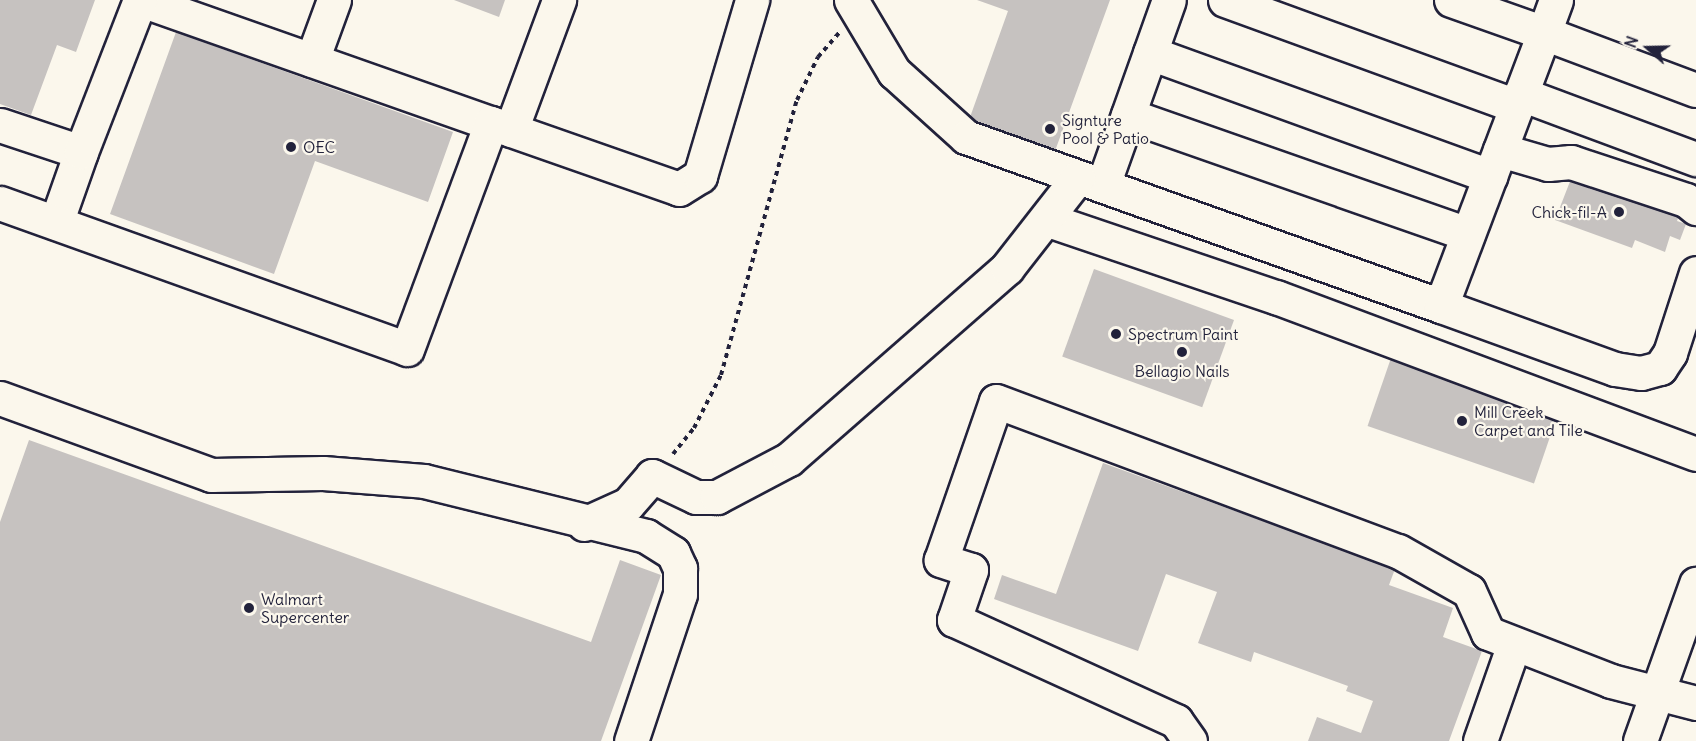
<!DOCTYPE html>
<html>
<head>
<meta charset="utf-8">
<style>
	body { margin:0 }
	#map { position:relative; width:1696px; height:741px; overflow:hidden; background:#fbf7ec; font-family:Delius,sans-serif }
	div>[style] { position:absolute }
	.building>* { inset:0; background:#c6c2c0; transform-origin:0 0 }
	.path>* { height:4px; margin-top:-2px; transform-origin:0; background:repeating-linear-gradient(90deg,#22223b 0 4.5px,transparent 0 9px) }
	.roads { filter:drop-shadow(2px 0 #22223b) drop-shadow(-2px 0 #22223b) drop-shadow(0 2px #22223b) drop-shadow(0 -2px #22223b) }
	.minor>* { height:33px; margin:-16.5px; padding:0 16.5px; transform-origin:16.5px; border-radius:16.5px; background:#fbf7ec }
	.major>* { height:33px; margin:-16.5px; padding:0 16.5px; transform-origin:16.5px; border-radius:16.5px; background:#fbf7ec }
	.dots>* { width:16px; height:16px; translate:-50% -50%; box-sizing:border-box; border:3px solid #fbf7ec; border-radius:50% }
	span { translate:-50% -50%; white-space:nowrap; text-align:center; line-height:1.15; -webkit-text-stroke:4.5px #fbf7ec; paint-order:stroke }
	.poi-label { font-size:16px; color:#22223b }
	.left { translate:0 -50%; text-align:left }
	.right { translate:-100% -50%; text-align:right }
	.north { position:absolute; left:1618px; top:18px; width:60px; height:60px; -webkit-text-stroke:4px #fbf7ec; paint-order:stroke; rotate:290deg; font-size:16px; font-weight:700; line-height:24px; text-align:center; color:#22223b }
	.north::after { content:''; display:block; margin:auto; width:21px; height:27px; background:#22223b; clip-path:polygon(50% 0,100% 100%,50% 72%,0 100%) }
</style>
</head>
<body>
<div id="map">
	<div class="building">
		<div style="clip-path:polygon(0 0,95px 0,76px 52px,57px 45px,31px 115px,0 104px)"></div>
		<div style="clip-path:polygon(454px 0,505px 0,499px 17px)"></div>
		<div style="clip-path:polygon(977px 0,1110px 0,1055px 151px,969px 120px,1008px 11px)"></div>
		<div style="clip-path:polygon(176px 32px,453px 132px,428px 202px,315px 161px,274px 274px,110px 214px)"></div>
		<div style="clip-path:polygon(1576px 166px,1683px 205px,1677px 221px,1686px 224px,1680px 240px,1670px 236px,1665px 252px,1635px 240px,1632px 248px,1555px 220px)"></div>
		<div style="left:1094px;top:269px;width:149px;height:93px;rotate:20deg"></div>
		<div style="left:1391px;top:358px;width:176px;height:72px;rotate:19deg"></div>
		<div style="clip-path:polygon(29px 440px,591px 642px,620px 560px,661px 575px,601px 741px,0 741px,0 522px)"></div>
		<div style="clip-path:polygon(1103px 463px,1395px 569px,1389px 585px,1453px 608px,1443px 637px,1482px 651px,1449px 741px,1308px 741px,1317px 717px,1361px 733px,1373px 701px,1346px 691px,1348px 686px,1254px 652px,1251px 662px,1198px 643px,1217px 592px,1166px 574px,1138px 651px,994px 599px,1002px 575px,1056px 594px)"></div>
	</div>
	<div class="path">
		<div style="left:673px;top:454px;width:33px;rotate:-51deg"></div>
		<div style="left:694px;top:428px;width:59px;rotate:-63deg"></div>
		<div style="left:721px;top:375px;width:285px;rotate:-74.6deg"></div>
		<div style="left:797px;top:100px;width:48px;rotate:-64deg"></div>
		<div style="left:818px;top:57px;width:32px;rotate:-49deg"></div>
	</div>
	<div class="roads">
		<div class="minor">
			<div style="left:141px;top:0;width:371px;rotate:19.4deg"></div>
			<div style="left:851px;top:0;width:84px;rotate:59.2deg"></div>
			<div style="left:894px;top:72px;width:97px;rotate:42.1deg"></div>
			<div style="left:966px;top:137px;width:504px;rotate:19.59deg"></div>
			<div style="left:1441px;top:306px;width:227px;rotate:-69.3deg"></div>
			<div style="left:1521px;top:94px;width:187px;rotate:20.4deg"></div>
			<div style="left:1225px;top:0;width:310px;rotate:20deg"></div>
			<div style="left:1451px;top:0;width:99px;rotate:19.5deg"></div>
			<div style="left:1544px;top:33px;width:65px;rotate:110.7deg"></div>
			<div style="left:1556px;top:0;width:35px;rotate:110deg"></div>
			<div style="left:1544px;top:33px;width:162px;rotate:20.6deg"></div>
			<div style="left:1150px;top:53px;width:362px;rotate:19.9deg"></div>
			<div style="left:312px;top:60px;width:64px;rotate:-69.9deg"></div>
			<div style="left:1128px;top:115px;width:360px;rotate:19.3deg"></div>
			<div style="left:0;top:125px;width:85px;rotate:18.4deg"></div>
			<div style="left:81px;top:152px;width:75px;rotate:109.4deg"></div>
			<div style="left:511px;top:130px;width:139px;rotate:-69.7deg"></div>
			<div style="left:1500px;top:150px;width:50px;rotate:16.3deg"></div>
			<div style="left:1548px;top:164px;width:23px;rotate:-5deg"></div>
			<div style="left:1571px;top:162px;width:121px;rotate:18.3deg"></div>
			<div style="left:1686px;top:200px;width:13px;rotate:39deg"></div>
			<div style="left:81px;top:152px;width:163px;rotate:-68.8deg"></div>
			<div style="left:1103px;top:185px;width:196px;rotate:-70.4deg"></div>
			<div style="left:0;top:203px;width:432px;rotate:19.7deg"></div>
			<div style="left:407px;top:349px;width:241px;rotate:-69.6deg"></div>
			<div style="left:491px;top:123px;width:199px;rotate:19.3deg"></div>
			<div style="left:679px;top:189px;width:25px;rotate:-32deg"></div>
			<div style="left:700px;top:176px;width:184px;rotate:-73.5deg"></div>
			<div style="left:1048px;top:220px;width:241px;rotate:18.7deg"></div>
			<div style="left:1276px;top:297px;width:448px;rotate:20.5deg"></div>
			<div style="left:1441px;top:306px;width:185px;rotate:19.9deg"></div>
			<div style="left:1615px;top:369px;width:26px;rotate:9deg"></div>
			<div style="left:1641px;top:373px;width:20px;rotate:-15deg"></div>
			<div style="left:1660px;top:368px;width:18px;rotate:-56deg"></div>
			<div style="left:1670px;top:353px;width:84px;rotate:-72deg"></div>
			<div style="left:0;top:398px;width:225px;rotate:20deg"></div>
			<div style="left:211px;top:475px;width:112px;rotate:-1deg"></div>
			<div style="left:323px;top:473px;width:101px;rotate:4.5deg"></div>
			<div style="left:424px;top:481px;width:229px;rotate:13.9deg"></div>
			<div style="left:646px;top:536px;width:32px;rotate:32deg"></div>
			<div style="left:673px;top:553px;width:17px;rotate:65deg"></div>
			<div style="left:680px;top:568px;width:26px;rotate:90deg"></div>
			<div style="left:680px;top:594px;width:155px;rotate:108.4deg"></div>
			<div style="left:584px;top:524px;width:48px;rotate:-24.4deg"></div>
			<div style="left:628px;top:504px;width:37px;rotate:-49deg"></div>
			<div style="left:652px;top:476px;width:49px;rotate:25.5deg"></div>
			<div style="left:696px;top:497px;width:21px"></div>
			<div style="left:717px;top:497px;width:81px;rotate:-27.8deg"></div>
			<div style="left:789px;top:459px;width:290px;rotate:-41.2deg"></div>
			<div style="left:1007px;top:268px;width:115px;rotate:-52deg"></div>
			<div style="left:1190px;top:741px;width:24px;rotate:-125deg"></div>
			<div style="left:1176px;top:721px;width:244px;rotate:-155.5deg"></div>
			<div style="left:954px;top:620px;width:53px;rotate:-71.2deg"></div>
			<div style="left:971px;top:570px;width:32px;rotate:-162deg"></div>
			<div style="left:941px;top:560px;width:168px;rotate:-70.9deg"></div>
			<div style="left:996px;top:401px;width:429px;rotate:20.5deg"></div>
			<div style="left:1398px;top:551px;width:81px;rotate:29.4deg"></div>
			<div style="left:1469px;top:591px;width:46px;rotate:65.7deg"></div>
			<div style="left:1488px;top:633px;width:132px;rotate:21.3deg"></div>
			<div style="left:1611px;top:681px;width:88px;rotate:14.5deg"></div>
			<div style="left:1480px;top:741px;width:103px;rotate:-70.7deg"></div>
		</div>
		<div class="major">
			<div style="left:1640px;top:741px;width:167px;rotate:-70.4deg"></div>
		</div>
	</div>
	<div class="dots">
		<div style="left:1050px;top:129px;background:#22223b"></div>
		<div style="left:291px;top:147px;background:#22223b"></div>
		<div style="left:1619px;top:212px;background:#22223b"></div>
		<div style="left:1116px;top:334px;background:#22223b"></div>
		<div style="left:1182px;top:352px;background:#22223b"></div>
		<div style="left:1462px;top:421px;background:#22223b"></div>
		<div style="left:249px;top:608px;background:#22223b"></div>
	</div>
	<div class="poi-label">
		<span class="left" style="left:1062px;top:129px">Signture<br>Pool &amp; Patio</span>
		<span class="left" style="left:303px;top:147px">OEC</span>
		<span class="right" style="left:1607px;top:212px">Chick-fil-A</span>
		<span class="left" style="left:1128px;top:334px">Spectrum Paint</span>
		<span style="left:1182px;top:371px">Bellagio Nails</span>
		<span class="left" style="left:1474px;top:421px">Mill Creek<br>Carpet and Tile</span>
		<span class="left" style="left:261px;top:608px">Walmart<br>Supercenter</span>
	</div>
	<div class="north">N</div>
</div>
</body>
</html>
